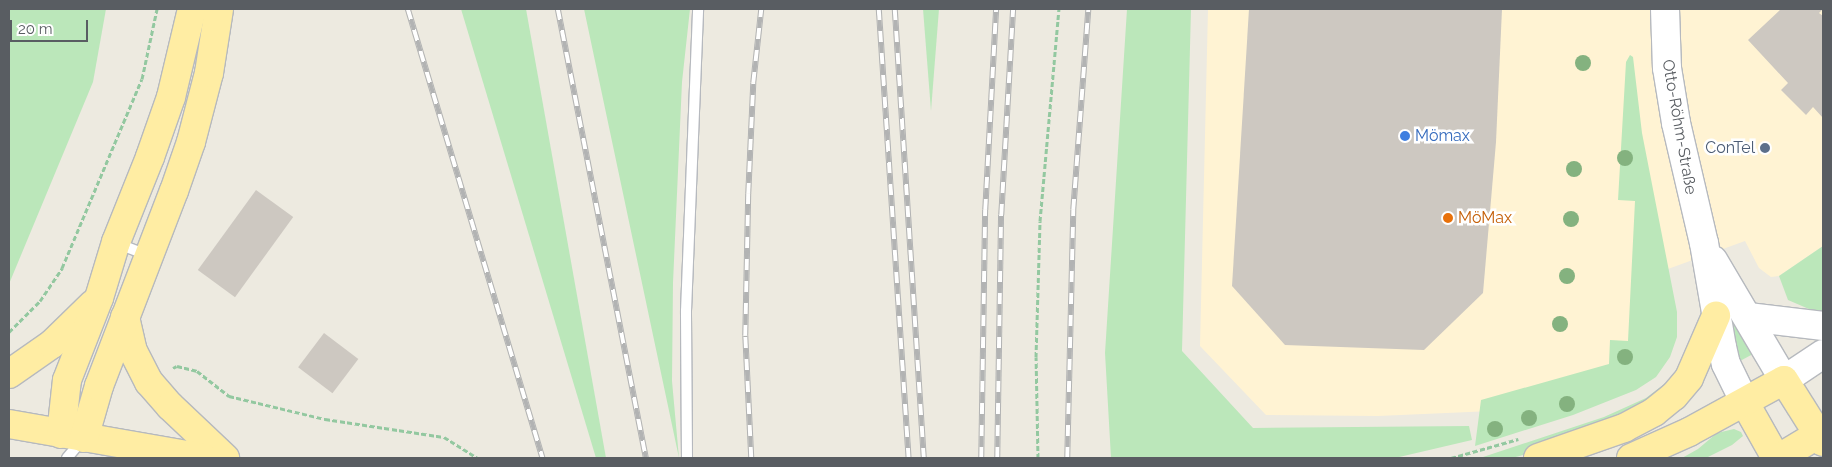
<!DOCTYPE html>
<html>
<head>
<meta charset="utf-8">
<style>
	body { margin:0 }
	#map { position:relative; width:1832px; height:467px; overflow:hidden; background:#edeae0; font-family:Raleway,sans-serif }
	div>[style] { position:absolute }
	.commercial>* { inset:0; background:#fff3d3 }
	.green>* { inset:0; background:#bbe7ba }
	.building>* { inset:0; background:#cdc8c1; transform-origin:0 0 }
	.path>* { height:3px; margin-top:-1.5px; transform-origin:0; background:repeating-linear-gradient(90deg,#93c8a0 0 5px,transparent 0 7.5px) }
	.roads { filter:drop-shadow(1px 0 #b6b9be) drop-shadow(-1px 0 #b6b9be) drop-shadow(0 1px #b6b9be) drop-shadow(0 -1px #b6b9be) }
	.lane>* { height:10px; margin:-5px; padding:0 5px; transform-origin:5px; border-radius:5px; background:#fff }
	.secondary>* { height:28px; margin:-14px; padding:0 14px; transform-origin:14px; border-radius:14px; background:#fff }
	.primary>* { height:28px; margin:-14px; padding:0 14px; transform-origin:14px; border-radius:14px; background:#ffeda3 }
	.rail>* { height:5.5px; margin-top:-2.75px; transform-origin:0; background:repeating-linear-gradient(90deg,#fff 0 11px,#b2b3b3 0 22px); box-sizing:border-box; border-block:1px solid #b2b3b3 }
	.trees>* { width:16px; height:16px; margin:-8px; border-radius:50%; background:#84b27f }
	.dots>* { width:14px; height:14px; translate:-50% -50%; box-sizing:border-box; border:2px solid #fff; border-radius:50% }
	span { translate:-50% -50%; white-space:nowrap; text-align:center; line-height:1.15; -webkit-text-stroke:5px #fff; paint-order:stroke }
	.street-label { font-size:16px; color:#595d62 }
	.shop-label { font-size:16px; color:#366cbe }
	.left { translate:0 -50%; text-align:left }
	.service-label { font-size:16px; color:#4e5e75 }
	.right { translate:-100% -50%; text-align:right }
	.food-label { font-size:16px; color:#c56008 }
	.frame { position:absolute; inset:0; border:10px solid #595d62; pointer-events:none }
	.scale { position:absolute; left:10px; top:20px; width:78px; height:22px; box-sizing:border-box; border:2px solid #595d62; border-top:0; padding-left:6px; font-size:15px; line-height:18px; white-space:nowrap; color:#595d62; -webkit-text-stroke:4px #fff; paint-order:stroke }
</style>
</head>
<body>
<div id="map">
	<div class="commercial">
		<div style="clip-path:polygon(1208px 9px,1823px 9px,1823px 246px,1779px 276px,1771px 277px,1759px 268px,1745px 241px,1657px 273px,1643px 360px,1492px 411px,1378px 416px,1266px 415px,1200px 346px)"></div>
	</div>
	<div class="green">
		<div style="clip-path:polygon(9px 9px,106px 9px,93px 82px,9px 284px)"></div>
		<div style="clip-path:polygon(461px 9px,526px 9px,606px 458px,596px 458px)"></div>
		<div style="clip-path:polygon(584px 9px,690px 9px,682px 82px,673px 283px,672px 381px,679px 458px)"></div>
		<div style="clip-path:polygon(923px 9px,939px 9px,931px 111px)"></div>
		<div style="clip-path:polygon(1127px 9px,1191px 9px,1182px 351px,1253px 428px,1469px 426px,1472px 440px,1395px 458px,1111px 458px,1105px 353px)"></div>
		<div style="clip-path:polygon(1630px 55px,1633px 57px,1642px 133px,1677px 312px,1677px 337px,1670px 357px,1656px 377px,1636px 390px,1573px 415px,1475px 446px,1481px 400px,1609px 364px,1610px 340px,1628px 341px,1635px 201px,1618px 200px,1626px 62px)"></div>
		<div style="clip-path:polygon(1823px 246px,1823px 315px,1788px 300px,1779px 276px)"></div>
		<div style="clip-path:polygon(1736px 320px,1753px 354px,1740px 361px,1727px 325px)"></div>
		<div style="clip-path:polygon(1667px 382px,1670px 385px,1652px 402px,1538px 451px,1512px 458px,1480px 458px,1604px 417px,1646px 398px)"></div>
		<div style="clip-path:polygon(1734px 429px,1741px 432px,1743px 436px,1732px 445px,1706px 458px,1682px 458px,1698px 449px,1717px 433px)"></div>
	</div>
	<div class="building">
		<div style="clip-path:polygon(1249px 9px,1502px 9px,1496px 142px,1483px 293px,1424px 350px,1285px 345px,1232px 286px)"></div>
		<div style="clip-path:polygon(1781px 9px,1823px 9px,1819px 13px,1823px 16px,1823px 118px,1813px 107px,1806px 115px,1781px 90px,1788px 83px,1748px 40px)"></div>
		<div style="left:256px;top:190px;width:46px;height:99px;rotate:36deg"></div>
		<div style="left:324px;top:333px;width:43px;height:43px;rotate:37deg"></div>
	</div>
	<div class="path">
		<div style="left:9px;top:332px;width:44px;rotate:-45deg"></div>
		<div style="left:40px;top:301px;width:40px;rotate:-56deg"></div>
		<div style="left:62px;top:268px;width:205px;rotate:-67.1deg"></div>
		<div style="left:142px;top:79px;width:72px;rotate:-77.9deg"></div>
		<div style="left:173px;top:368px;width:4px;rotate:-27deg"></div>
		<div style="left:177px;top:366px;width:21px;rotate:14deg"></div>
		<div style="left:197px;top:371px;width:41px;rotate:38deg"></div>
		<div style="left:229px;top:396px;width:99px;rotate:13.5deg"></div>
		<div style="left:325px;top:419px;width:120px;rotate:8.6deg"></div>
		<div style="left:444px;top:437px;width:40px;rotate:32deg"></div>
		<div style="left:1038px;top:458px;width:101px;rotate:-91.1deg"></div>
		<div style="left:1036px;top:357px;width:136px;rotate:-88.3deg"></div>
		<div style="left:1040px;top:221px;width:213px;rotate:-84.9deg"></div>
		<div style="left:1451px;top:458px;width:70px;rotate:-15.8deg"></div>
	</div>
	<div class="roads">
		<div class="lane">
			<div style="left:116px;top:243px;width:33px;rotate:21deg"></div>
			<div style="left:67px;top:458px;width:23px;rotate:-50deg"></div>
			<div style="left:687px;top:458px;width:147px;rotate:-90.4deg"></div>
			<div style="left:686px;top:311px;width:302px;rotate:-87.7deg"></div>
		</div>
		<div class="secondary">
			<div style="left:1665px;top:9px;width:59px;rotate:88.1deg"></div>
			<div style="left:1667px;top:68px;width:56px;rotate:80.7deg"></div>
			<div style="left:1676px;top:123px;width:123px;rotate:76.9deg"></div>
			<div style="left:1704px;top:243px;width:106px;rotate:80.2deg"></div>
			<div style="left:1722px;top:347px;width:17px;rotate:77deg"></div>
			<div style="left:1726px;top:364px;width:43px;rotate:64deg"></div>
			<div style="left:1713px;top:260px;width:139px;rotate:59.4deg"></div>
			<div style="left:1784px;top:380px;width:47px;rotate:-33.7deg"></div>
			<div style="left:1748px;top:317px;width:76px;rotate:6.8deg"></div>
		</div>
		<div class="primary">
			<div style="left:125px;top:317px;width:35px;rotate:77deg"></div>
			<div style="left:133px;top:351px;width:35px;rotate:63deg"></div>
			<div style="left:149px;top:382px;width:32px;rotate:49deg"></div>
			<div style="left:170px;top:406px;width:76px;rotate:43.4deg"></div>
			<div style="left:9px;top:374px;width:52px;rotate:-34.9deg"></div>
			<div style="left:52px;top:344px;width:57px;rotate:-44.3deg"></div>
			<div style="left:1745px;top:403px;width:63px;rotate:60.6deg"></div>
			<div style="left:9px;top:424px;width:198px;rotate:9.9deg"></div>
			<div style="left:61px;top:434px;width:54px;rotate:-83.7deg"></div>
			<div style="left:67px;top:380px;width:88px;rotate:-68.7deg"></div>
			<div style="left:99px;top:298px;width:59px;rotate:-73.1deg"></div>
			<div style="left:116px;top:242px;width:92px;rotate:-68.2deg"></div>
			<div style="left:150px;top:157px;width:64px;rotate:-70.7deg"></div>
			<div style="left:171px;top:97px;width:90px;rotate:-76.6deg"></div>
			<div style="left:84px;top:438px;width:54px;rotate:-73.9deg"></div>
			<div style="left:99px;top:386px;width:209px;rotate:-69deg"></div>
			<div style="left:174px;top:191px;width:52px;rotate:-70.9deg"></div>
			<div style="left:191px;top:142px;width:71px;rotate:-75.4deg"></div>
			<div style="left:209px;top:73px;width:65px;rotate:-81.1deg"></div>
			<div style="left:1538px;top:458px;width:91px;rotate:-19.2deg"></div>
			<div style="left:1624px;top:428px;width:34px;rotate:-28deg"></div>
			<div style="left:1654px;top:412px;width:26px;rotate:-39deg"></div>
			<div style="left:1674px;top:396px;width:23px;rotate:-50deg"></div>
			<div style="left:1689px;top:378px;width:68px;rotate:-66.5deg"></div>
			<div style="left:1631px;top:458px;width:64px;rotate:-24.1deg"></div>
			<div style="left:1689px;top:432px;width:108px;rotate:-28.7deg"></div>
			<div style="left:1784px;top:380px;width:73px;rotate:57.8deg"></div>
			<div style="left:1779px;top:458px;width:47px;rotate:-31deg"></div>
		</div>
	</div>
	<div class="rail">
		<div style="left:408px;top:9px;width:469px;rotate:73.3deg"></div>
		<div style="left:558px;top:9px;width:458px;rotate:78.9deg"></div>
		<div style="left:879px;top:9px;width:450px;rotate:86.2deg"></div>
		<div style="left:895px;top:9px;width:450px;rotate:86.3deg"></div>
		<div style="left:751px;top:458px;width:122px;rotate:-92.8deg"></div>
		<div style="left:745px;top:336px;width:142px;rotate:-88.8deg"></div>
		<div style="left:748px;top:194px;width:111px;rotate:-87.4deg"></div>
		<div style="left:753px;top:83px;width:74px;rotate:-83.8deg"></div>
		<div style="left:981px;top:458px;width:248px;rotate:-89.1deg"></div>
		<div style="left:985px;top:210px;width:201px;rotate:-86.9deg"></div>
		<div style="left:997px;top:458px;width:243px;rotate:-89.1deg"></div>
		<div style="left:1001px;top:215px;width:206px;rotate:-86.7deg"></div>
		<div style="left:1067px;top:458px;width:248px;rotate:-88.6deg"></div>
		<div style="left:1073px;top:210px;width:202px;rotate:-85.7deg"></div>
	</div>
	<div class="trees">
		<div style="left:1583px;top:63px"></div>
		<div style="left:1625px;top:158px"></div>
		<div style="left:1574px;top:169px"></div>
		<div style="left:1571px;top:219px"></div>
		<div style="left:1567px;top:276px"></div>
		<div style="left:1560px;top:324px"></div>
		<div style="left:1625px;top:357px"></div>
		<div style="left:1567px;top:404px"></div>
		<div style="left:1529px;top:418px"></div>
		<div style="left:1495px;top:429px"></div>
	</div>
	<div class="dots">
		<div style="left:1405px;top:136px;background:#3f7fe0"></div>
		<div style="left:1765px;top:148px;background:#5c6f8a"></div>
		<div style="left:1448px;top:218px;background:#e8710a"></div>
	</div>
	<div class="street-label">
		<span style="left:1679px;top:127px;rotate:80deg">Otto-Röhm-Straße</span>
	</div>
	<div class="shop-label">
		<span class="left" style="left:1415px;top:136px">Mömax</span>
	</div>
	<div class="service-label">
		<span class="right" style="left:1755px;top:148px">ConTel</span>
	</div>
	<div class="food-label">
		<span class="left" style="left:1458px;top:218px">MöMax</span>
	</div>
	<div class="frame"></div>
	<div class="scale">20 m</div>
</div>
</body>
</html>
